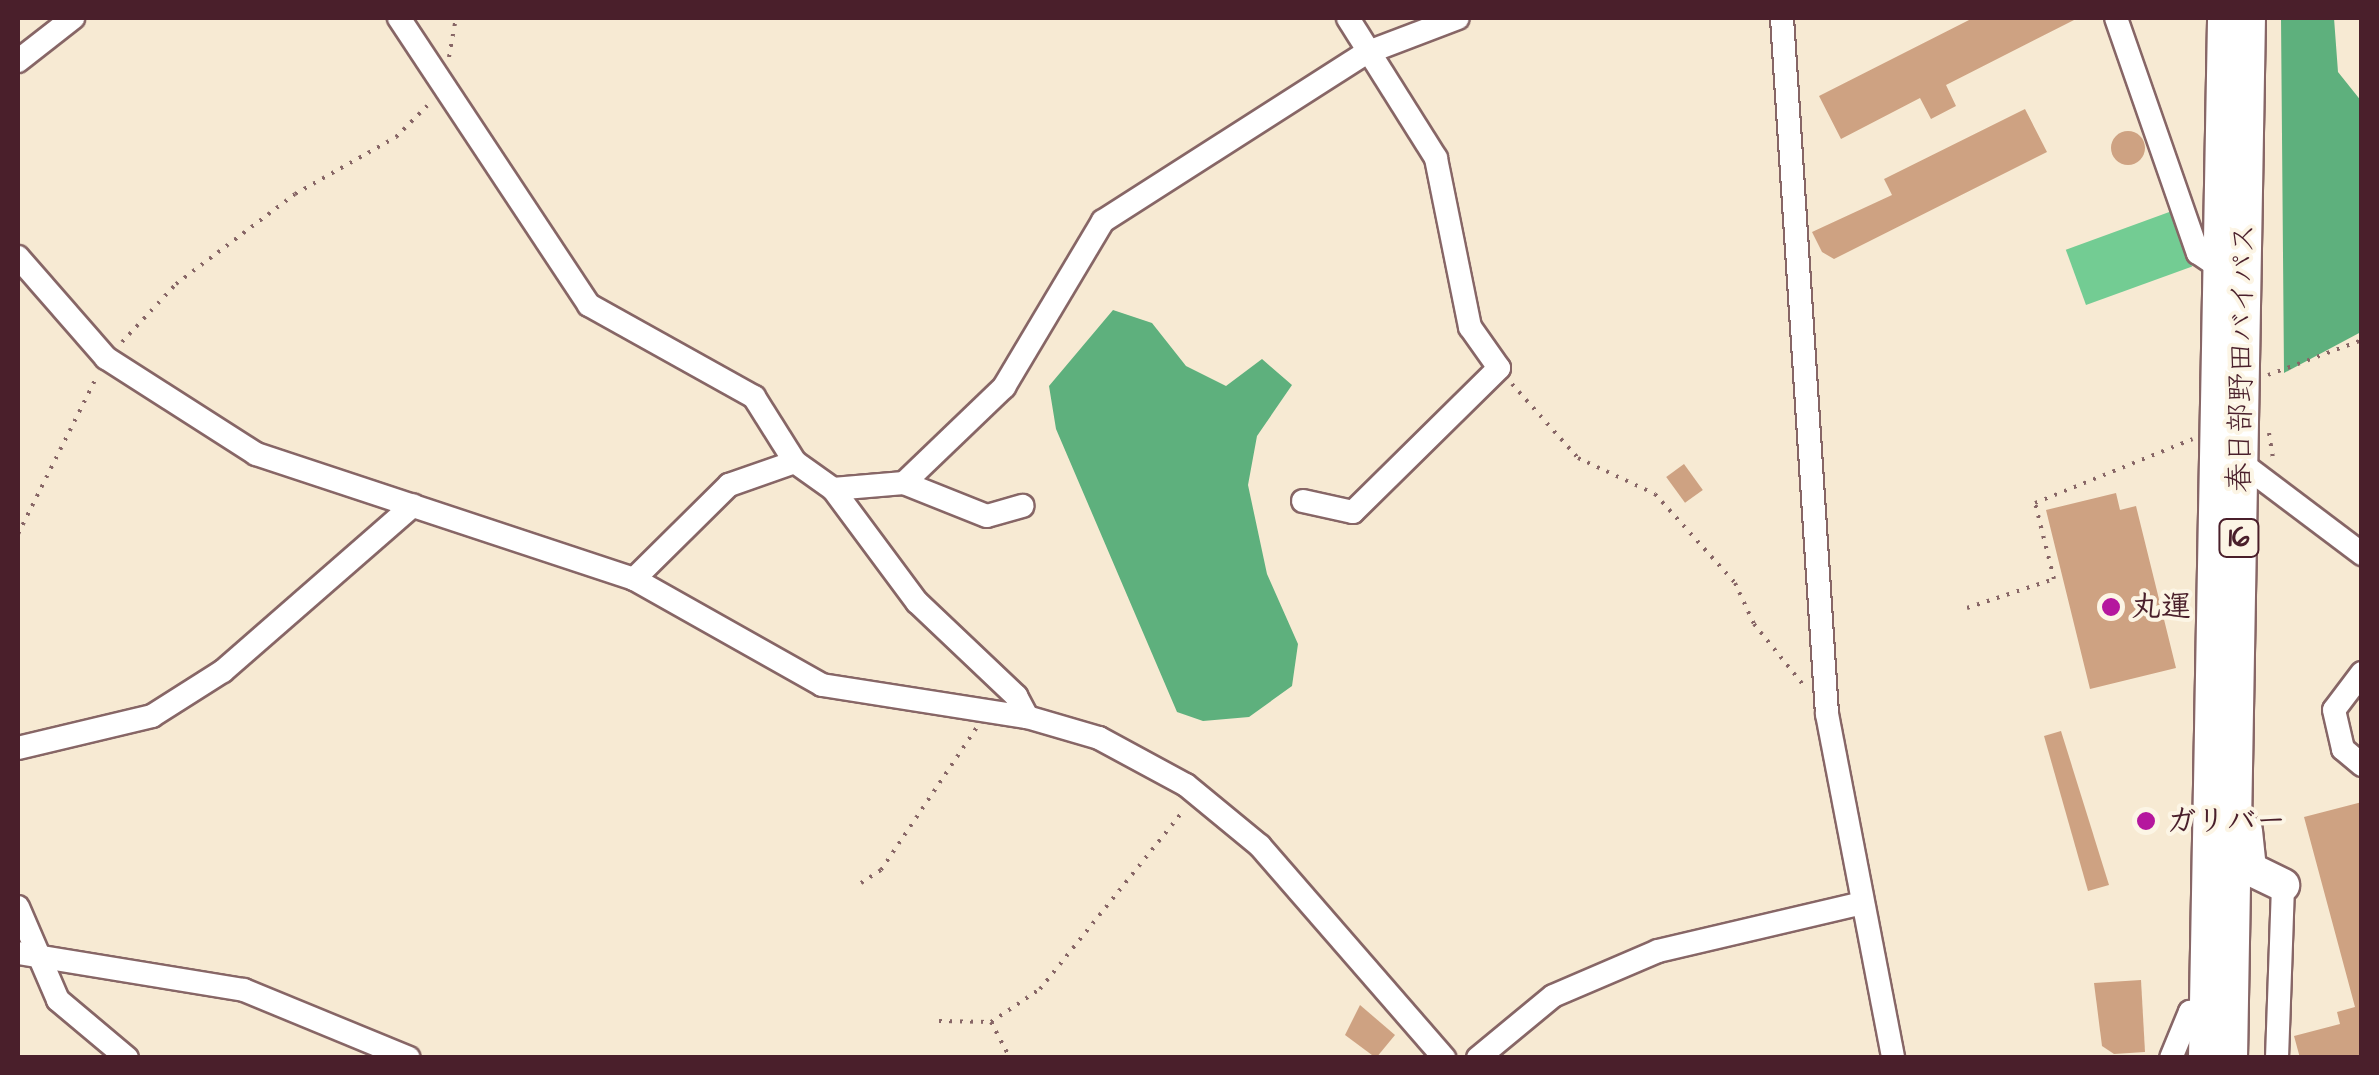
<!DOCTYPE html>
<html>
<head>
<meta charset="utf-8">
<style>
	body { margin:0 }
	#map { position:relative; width:2379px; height:1075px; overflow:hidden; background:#f7ead3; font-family:"Architects Daughter","Klee One",sans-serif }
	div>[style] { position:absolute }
	.green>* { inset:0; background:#73cc93; transform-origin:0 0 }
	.forest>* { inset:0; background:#5eb07d }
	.building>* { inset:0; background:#cea282; transform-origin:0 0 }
	.round { border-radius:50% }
	.path>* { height:4px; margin-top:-2px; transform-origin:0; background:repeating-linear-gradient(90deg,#876666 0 2.5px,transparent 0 10.5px) }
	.roads { filter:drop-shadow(2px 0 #876666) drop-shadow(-2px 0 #876666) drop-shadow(0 2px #876666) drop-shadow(0 -2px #876666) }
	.minor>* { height:22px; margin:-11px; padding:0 11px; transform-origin:11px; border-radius:11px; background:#fff }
	.highway>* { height:32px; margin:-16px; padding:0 16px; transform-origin:16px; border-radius:16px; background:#fff }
	.dots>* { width:28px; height:28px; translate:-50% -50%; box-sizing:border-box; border:5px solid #fcf5e5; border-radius:50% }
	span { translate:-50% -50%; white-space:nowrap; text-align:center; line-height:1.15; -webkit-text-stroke:8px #fcf5e5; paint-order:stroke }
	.shield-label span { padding:2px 8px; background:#fcf5e5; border:2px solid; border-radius:8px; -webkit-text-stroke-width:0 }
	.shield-label { font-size:28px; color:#4a1f2b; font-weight:700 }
	.street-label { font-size:30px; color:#4a1f2b }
	.poi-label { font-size:30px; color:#4a1f2b; font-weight:700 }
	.left { translate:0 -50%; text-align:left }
	.frame { position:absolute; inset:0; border:20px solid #4a1f2b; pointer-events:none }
</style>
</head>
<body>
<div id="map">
	<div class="green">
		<div style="left:2172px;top:211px;width:59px;height:113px;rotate:70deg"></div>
	</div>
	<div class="forest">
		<div style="clip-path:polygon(2281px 18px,2334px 18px,2338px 72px,2362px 102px,2361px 332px,2284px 373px)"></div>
		<div style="clip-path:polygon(1113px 310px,1152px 323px,1186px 366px,1226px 386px,1262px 359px,1292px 385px,1257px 436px,1248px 485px,1267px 574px,1298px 644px,1292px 686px,1249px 717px,1203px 721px,1177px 712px,1056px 429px,1049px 386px)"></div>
	</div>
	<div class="building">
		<div style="clip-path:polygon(1973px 18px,2078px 18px,1946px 85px,1956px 106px,1931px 119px,1920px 98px,1841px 139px,1819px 96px)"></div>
		<div style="clip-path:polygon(2025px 109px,2047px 152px,1834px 259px,1822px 252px,1812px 232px,1892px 195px,1884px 179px)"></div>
		<div class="round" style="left:2111px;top:131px;width:34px;height:34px"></div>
		<div style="left:1684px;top:464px;width:32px;height:22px;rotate:54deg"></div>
		<div style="clip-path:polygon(2116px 493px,2120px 510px,2136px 506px,2176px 668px,2090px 689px,2046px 510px)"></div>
		<div style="clip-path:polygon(2061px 731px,2109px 885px,2088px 891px,2044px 736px)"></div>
		<div style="clip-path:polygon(2362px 802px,2362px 1058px,2300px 1058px,2294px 1036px,2340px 1024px,2337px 1012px,2355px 1007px,2304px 817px)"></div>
		<div style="clip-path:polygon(2141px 980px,2145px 1052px,2114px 1054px,2102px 1046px,2094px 983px)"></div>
		<div style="clip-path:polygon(1360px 1005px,1395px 1035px,1376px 1058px,1345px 1035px)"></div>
	</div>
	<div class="path">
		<div style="left:449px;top:57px;width:40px;rotate:-80deg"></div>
		<div style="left:122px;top:342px;width:79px;rotate:-47deg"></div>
		<div style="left:176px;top:284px;width:149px;rotate:-37.1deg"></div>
		<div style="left:295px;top:194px;width:116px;rotate:-29.4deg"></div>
		<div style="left:396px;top:137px;width:51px;rotate:-45deg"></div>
		<div style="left:2268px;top:375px;width:100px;rotate:-20.4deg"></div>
		<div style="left:1512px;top:384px;width:99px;rotate:48.3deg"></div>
		<div style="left:1578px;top:458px;width:85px;rotate:25.1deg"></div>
		<div style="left:1655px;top:494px;width:120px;rotate:48deg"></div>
		<div style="left:1735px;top:583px;width:45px;rotate:65.1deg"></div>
		<div style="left:1754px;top:624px;width:81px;rotate:51deg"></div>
		<div style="left:2269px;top:433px;width:30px;rotate:81deg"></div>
		<div style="left:18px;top:534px;width:174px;rotate:-63.4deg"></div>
		<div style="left:1967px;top:608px;width:92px;rotate:-18.4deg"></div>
		<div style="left:2054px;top:579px;width:78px;rotate:-104deg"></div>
		<div style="left:2035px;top:503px;width:170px;rotate:-22.1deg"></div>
		<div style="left:861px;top:883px;width:24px;rotate:-33deg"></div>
		<div style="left:881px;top:870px;width:172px;rotate:-56.1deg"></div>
		<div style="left:939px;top:1021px;width:52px;rotate:1.1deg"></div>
		<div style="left:991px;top:1022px;width:59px;rotate:-34deg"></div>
		<div style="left:1040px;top:989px;width:230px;rotate:-51.2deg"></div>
		<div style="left:991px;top:1022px;width:41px;rotate:62.2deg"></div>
	</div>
	<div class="roads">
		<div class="minor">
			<div style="left:399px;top:18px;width:344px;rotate:56.5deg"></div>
			<div style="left:589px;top:305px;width:189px;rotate:29.1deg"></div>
			<div style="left:754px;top:397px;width:77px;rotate:57.8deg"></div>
			<div style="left:1782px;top:18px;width:697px;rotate:86.3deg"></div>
			<div style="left:1827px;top:714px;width:350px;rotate:79.1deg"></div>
			<div style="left:2116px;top:18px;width:249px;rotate:70.8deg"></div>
			<div style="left:2198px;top:253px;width:25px;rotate:34deg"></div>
			<div style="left:18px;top:61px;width:70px;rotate:-38deg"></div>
			<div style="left:18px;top:257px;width:134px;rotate:48.9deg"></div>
			<div style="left:106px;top:358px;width:178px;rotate:32.6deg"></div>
			<div style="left:256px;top:454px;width:398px;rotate:18.3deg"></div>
			<div style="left:634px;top:579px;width:216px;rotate:29.4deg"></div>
			<div style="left:822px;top:685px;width:207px;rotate:8.9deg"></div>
			<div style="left:1027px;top:717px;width:75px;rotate:16.3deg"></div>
			<div style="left:1099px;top:738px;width:99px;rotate:28.4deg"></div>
			<div style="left:1186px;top:785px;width:96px;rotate:39.5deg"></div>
			<div style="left:1260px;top:846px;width:281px;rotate:49deg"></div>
			<div style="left:2240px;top:462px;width:153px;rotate:37deg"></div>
			<div style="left:904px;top:483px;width:139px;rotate:-43.8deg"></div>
			<div style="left:1004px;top:387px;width:193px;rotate:-59.2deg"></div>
			<div style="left:1103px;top:221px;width:312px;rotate:-32.6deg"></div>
			<div style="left:1366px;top:53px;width:98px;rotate:-20.8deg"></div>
			<div style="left:833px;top:489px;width:141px;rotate:53.4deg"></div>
			<div style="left:917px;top:602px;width:137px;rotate:43.5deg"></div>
			<div style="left:1016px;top:696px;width:24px;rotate:62deg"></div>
			<div style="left:1303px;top:501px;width:51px;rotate:12.4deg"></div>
			<div style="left:1353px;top:512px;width:205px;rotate:-44.6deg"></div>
			<div style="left:1499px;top:368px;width:50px;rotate:-125.3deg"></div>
			<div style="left:1470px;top:327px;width:172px;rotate:-101.4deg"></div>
			<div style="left:1436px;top:158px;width:165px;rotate:-122.2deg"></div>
			<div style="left:634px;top:579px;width:134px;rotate:-44.7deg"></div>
			<div style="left:729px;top:485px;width:70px;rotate:-19.2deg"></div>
			<div style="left:795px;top:462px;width:47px;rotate:35.4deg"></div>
			<div style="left:833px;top:489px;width:71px;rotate:-4.8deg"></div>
			<div style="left:904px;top:483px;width:89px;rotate:21.7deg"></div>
			<div style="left:987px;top:516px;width:37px;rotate:-16deg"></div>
			<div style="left:2362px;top:673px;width:46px;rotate:127.1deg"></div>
			<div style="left:2334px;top:710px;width:40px;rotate:77deg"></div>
			<div style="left:2343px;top:749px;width:25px;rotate:40deg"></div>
			<div style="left:18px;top:748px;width:138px;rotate:-13.4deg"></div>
			<div style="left:152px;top:716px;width:84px;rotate:-32.4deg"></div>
			<div style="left:223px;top:671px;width:252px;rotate:-41.1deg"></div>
			<div style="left:18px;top:907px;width:101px;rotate:66.7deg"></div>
			<div style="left:58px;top:1000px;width:90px;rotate:40deg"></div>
			<div style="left:18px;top:953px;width:229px;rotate:9.3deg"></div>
			<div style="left:244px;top:990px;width:178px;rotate:22.4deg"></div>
			<div style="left:1478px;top:1058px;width:97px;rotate:-39.6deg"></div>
			<div style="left:1553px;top:996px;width:114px;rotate:-23.2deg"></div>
			<div style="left:1658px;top:951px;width:210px;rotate:-13.2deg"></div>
			<div style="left:2171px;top:1058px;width:50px;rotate:-67.6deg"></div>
			<div style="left:2190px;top:1012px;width:16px;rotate:4deg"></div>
			<div style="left:2277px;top:1058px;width:173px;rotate:-88deg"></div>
		</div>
		<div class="highway">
			<div style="left:2246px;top:831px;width:38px;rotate:84deg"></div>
			<div style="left:2250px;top:869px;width:37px;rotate:26deg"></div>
			<div style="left:2205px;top:1058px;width:1040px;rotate:-88.95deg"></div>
			<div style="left:2231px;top:1058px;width:1040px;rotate:-89.01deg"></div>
		</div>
	</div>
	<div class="dots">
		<div style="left:2111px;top:607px;background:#b5179e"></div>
		<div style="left:2146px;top:821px;background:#b5179e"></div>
	</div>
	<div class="shield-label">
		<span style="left:2239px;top:538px">16</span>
	</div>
	<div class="street-label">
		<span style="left:2242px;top:358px;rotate:-89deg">春日部野田バイパス</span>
	</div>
	<div class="poi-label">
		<span class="left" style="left:2131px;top:607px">丸運</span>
		<span class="left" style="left:2166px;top:821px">ガリバー</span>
	</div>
	<div class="frame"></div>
</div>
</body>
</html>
